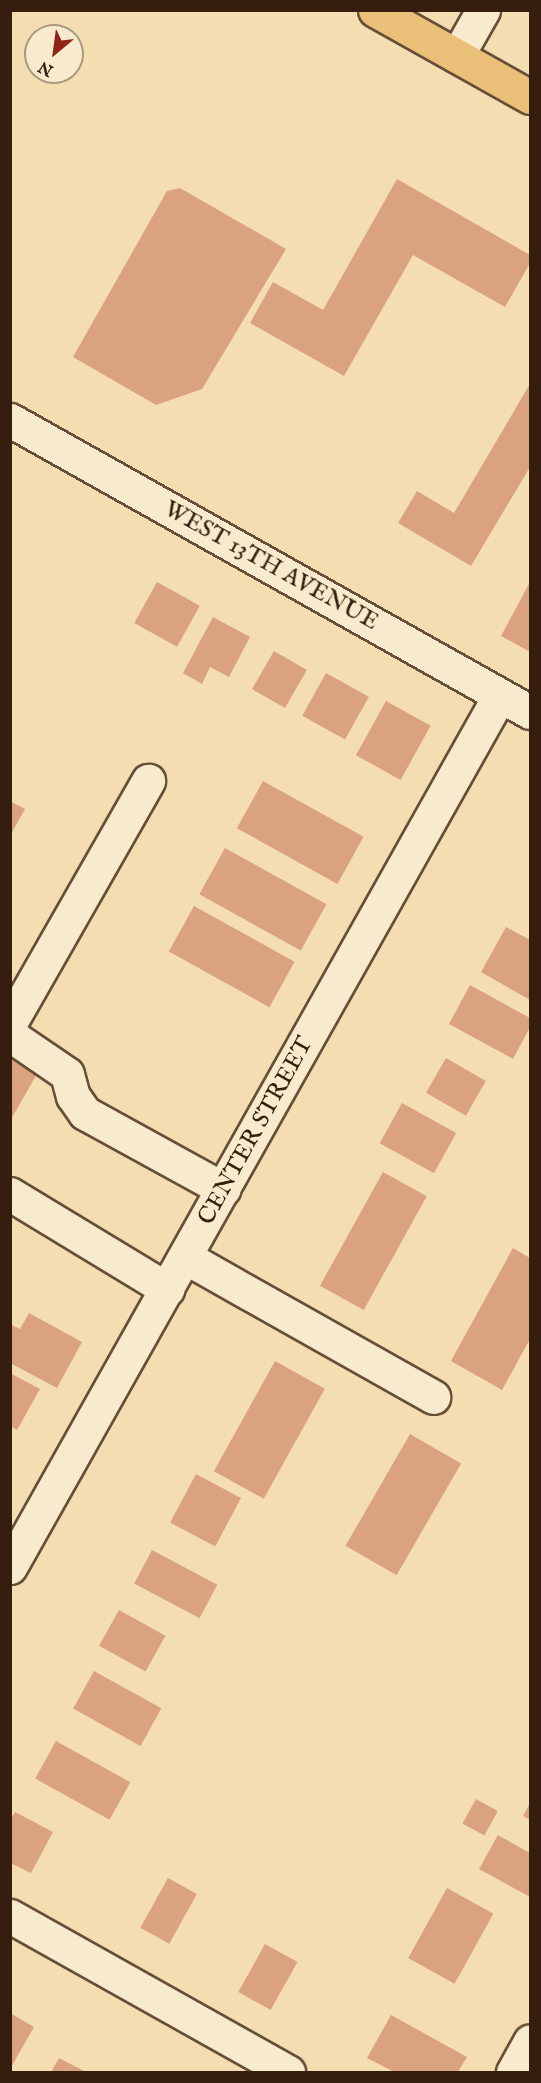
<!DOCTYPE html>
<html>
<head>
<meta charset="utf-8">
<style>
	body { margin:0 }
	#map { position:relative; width:541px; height:2083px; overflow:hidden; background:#f4deb1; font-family:"IM FELL English",serif }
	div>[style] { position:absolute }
	.building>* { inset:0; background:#dba280; transform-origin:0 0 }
	.roads { filter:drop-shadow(2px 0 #664e38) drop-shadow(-2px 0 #664e38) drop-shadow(0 2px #664e38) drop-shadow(0 -2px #664e38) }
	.minor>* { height:33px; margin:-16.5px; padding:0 16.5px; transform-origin:16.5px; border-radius:16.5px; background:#f8eacc }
	.major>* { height:33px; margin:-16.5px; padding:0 16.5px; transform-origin:16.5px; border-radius:16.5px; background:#eabf78 }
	span { translate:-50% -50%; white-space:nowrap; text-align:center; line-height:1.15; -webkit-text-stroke:4.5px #f8eacc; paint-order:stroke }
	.street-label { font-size:24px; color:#361e0f }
	.frame { position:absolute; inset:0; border:12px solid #361e0f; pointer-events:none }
	.north { position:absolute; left:24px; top:24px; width:60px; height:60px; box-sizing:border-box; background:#f8eacc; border:2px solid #aa9880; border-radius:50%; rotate:209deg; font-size:16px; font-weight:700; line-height:24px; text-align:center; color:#361e0f }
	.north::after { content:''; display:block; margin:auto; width:21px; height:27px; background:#8f2418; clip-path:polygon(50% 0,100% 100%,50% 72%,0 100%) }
</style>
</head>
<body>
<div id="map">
	<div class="building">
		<div style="clip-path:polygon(397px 179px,530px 255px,530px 263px,505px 307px,413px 255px,344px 376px,250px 323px,273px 282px,323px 310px)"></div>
		<div style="clip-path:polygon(180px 188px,286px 249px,202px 389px,156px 405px,73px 357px,167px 191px)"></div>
		<div style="clip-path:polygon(530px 384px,530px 467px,471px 566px,398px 523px,417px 491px,454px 513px)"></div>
		<div style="left:157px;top:582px;width:49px;height:47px;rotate:29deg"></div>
		<div style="clip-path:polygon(530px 582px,530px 652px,501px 636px)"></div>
		<div style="clip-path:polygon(213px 617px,250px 637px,229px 677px,210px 667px,202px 684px,183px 673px)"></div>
		<div style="left:274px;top:651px;width:38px;height:44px;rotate:30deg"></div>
		<div style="left:326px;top:673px;width:49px;height:49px;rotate:29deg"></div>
		<div style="left:386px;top:701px;width:51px;height:62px;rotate:29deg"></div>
		<div style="left:263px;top:781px;width:115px;height:54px;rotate:29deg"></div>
		<div style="clip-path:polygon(10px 801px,25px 809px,10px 836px)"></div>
		<div style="left:225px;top:848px;width:116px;height:53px;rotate:29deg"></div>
		<div style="left:194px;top:906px;width:115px;height:52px;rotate:29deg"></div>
		<div style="clip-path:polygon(506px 927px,530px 940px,530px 1000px,481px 972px)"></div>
		<div style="clip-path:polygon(470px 985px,530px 1018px,530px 1027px,513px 1059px,449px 1024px)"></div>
		<div style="clip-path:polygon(10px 1056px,38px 1072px,10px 1121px)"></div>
		<div style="left:446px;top:1058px;width:46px;height:40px;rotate:30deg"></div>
		<div style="left:402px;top:1103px;width:62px;height:46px;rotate:29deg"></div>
		<div style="left:383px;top:1172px;width:50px;height:130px;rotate:29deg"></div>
		<div style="clip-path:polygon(513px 1248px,530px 1258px,530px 1339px,502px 1390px,451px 1361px)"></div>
		<div style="clip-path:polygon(29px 1313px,82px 1342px,57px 1388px,10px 1363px,10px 1324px,20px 1329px)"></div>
		<div style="left:275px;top:1361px;width:57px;height:126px;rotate:29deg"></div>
		<div style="clip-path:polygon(10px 1373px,40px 1389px,17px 1430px,10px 1426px)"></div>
		<div style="left:410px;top:1434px;width:59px;height:129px;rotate:30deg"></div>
		<div style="left:196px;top:1474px;width:51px;height:55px;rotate:28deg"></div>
		<div style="left:152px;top:1550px;width:74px;height:38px;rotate:28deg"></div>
		<div style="left:119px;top:1610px;width:53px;height:41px;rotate:29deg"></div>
		<div style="left:94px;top:1671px;width:77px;height:43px;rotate:29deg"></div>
		<div style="left:56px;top:1741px;width:85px;height:43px;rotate:29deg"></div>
		<div style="left:476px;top:1799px;width:25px;height:28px;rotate:29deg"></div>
		<div style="clip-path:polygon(530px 1803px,530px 1820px,523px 1816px)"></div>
		<div style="clip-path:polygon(15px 1812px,53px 1832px,31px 1873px,10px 1863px,10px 1820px)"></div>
		<div style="clip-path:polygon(498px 1835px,530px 1853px,530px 1897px,479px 1869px)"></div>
		<div style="left:168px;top:1878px;width:33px;height:57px;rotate:29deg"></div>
		<div style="left:447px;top:1888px;width:53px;height:80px;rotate:29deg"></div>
		<div style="left:265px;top:1944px;width:37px;height:55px;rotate:29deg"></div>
		<div style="clip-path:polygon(10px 2013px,34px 2027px,10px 2069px)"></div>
		<div style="clip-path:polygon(391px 2015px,467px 2057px,458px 2072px,394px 2072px,367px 2058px)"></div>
		<div style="clip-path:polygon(59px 2058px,86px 2072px,51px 2072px)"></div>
	</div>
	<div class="roads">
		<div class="minor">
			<div style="left:457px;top:56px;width:53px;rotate:-60.5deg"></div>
			<div style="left:10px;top:420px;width:596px;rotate:29.32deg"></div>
			<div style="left:10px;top:1023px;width:279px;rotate:-60.3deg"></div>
			<div style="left:10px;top:1035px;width:69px;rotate:34.4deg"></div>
			<div style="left:67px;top:1074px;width:23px;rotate:75deg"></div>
			<div style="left:73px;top:1096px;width:21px;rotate:55deg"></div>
			<div style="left:85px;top:1113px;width:158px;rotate:28.8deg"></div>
			<div style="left:10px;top:1194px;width:184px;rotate:31.2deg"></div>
			<div style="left:185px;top:1257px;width:285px;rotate:29.4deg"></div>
			<div style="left:10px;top:1567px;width:1000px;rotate:-60.67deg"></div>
			<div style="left:10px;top:1916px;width:319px;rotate:29.3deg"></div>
			<div style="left:513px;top:2072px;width:35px;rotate:-61deg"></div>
		</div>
		<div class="major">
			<div style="left:375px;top:10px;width:178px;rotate:29.3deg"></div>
		</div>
	</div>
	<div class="street-label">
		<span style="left:271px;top:566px;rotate:29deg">WEST 13TH AVENUE</span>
		<span style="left:256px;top:1131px;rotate:-61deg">CENTER STREET</span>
	</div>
	<div class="frame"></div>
	<div class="north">N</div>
</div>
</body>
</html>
